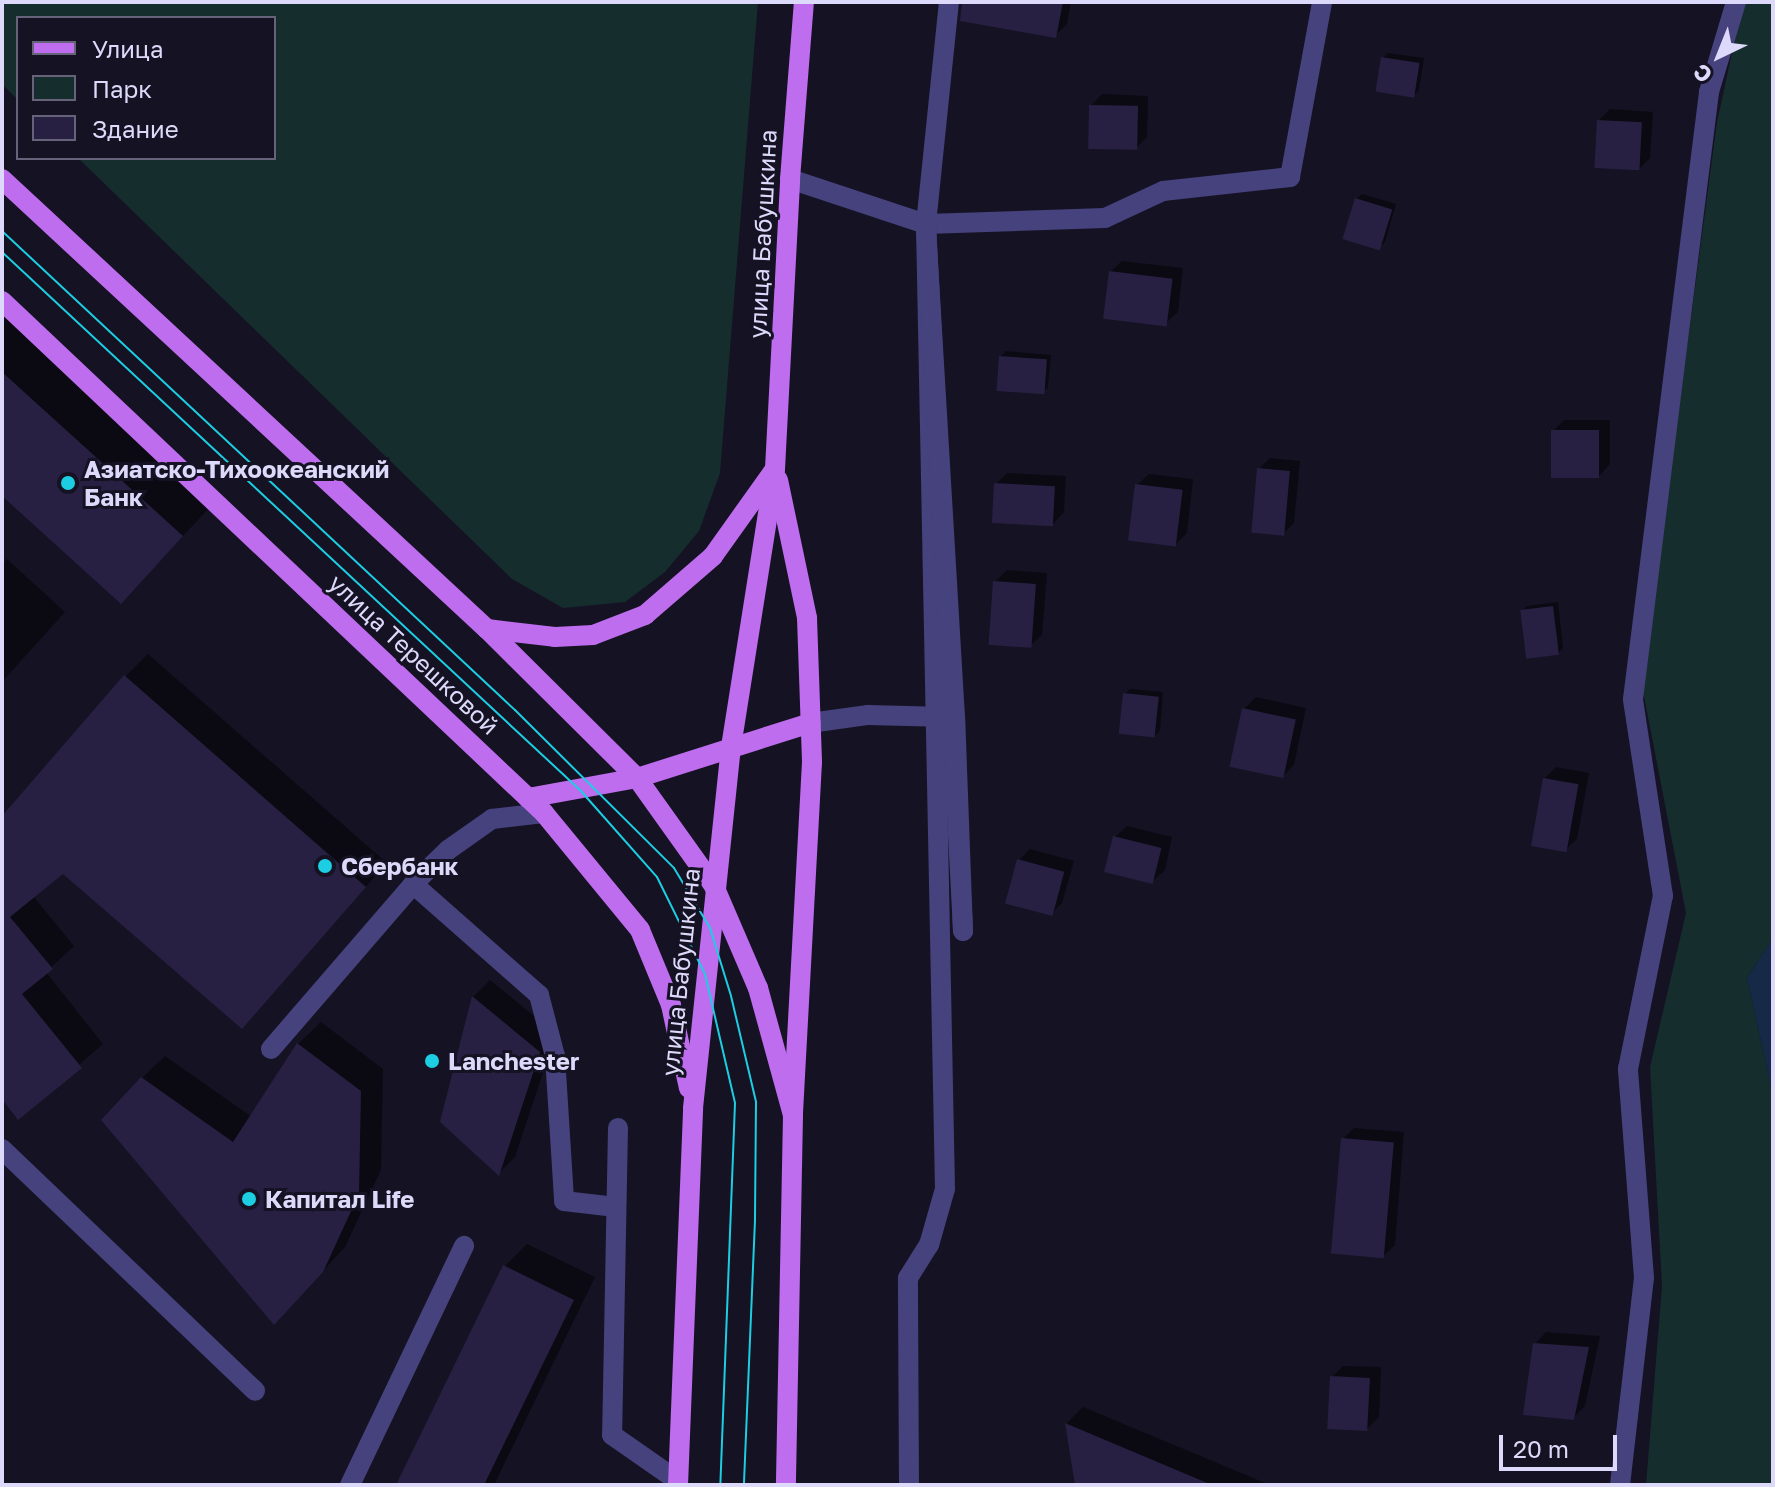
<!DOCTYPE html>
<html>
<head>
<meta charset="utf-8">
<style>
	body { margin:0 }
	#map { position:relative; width:1775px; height:1487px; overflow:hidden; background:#151223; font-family:"Golos Text",sans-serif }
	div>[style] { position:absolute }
	.green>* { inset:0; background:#152d2c }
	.water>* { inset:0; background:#162a48 }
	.shadow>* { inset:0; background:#0007 }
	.building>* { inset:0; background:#272042; transform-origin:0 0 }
	.minor>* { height:20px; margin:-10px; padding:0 10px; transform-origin:10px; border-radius:10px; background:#45427d }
	.major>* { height:20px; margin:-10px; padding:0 10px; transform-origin:10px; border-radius:10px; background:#bd6ded }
	.tram>* { height:2px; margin:-1px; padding:0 1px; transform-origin:1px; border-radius:1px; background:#1dcee2 }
	.dots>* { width:22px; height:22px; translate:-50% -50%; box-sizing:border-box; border:4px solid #151223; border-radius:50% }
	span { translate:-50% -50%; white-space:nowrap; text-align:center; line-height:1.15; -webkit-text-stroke:6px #151223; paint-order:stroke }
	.street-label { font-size:24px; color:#ddd9fa }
	.poi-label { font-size:24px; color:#ddd9fa; font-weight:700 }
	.left { translate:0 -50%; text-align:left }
	.frame { position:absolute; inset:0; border:4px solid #ddd9fa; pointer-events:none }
	.legend { position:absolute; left:16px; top:16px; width:260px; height:144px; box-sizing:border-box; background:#151223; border:2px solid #656279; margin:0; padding:10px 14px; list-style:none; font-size:24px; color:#ddd9fa }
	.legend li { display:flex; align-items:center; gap:16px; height:40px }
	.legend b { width:40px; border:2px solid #656279 }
	.north { position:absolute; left:1679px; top:16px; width:80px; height:80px; -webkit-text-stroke:6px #151223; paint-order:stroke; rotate:223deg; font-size:22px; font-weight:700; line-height:32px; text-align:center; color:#ddd9fa }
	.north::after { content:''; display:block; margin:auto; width:28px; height:36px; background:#ddd9fa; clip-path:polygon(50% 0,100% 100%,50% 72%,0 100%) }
	.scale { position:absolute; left:1499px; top:1435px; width:118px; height:36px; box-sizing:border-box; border:4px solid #ddd9fa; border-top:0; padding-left:10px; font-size:24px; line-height:28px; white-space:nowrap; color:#ddd9fa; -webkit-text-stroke:6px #151223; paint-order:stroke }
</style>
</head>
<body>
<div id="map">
	<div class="green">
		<div style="clip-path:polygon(2px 2px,758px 2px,720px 473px,699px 531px,665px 572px,625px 602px,563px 608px,512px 579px,78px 158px,274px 158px,274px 18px,18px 18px,18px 100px,2px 84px)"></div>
		<div style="clip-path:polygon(1743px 2px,1773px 2px,1773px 938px,1747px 978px,1773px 1095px,1773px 1485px,1646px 1485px,1662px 1286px,1650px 1067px,1686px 913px,1642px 686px,1717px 122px)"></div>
	</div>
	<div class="water">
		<div style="clip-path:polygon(1773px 938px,1773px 1095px,1747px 978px)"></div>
	</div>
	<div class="shadow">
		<div style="clip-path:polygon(1013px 2px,1071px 2px,1067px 24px,1056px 35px)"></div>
		<div style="clip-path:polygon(1388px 53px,1424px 58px,1419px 90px,1414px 95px,1383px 58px)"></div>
		<div style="clip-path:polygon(1102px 94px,1148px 96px,1147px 137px,1136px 148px,1091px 106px)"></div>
		<div style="clip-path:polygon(1610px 109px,1653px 112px,1650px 158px,1639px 169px,1599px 120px)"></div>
		<div style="clip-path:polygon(1362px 194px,1396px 204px,1385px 242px,1380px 247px,1356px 199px)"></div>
		<div style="clip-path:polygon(1122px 261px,1183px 268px,1178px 312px,1166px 323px,1110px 272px)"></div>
		<div style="clip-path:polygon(2px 313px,213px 504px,121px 602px,2px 494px)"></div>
		<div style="clip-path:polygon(1006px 351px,1051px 355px,1048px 387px,1043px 393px,1001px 356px)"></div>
		<div style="clip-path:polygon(1564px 420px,1610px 420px,1610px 464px,1599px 476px,1553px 431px)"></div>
		<div style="clip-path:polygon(1270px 458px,1300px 461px,1294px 523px,1283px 534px,1259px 469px)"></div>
		<div style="clip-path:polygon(1007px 473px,1066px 476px,1064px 512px,1053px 524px,996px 484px)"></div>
		<div style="clip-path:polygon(1149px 474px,1193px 479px,1187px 533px,1175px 545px,1137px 485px)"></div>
		<div style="clip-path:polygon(7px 559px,65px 612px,2px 682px,2px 564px)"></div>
		<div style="clip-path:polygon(1007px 570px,1047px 573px,1042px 635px,1030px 646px,995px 582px)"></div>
		<div style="clip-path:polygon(1558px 602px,1563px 648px,1558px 653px,1522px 611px,1527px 606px)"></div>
		<div style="clip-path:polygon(148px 654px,387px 863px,242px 1026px,63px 871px,33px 896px,74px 946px,46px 972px,103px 1044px,19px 1117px,2px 1096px,2px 831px,125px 677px)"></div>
		<div style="clip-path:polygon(1130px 689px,1163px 692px,1160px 730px,1155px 736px,1125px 694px)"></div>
		<div style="clip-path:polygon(1256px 697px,1306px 708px,1294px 765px,1282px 777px,1244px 709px)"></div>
		<div style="clip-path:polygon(1556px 767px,1589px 773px,1577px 839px,1565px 850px,1544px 779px)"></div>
		<div style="clip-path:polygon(1127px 826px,1172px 837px,1165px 870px,1153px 881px,1115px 837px)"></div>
		<div style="clip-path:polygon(1030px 849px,1074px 861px,1062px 903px,1051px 914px,1019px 860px)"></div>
		<div style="clip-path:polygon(490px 980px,556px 1034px,515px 1157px,499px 1173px,442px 1121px,473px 997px)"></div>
		<div style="clip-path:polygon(321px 1022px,383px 1069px,381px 1170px,345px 1247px,296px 1300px,142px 1078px,165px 1056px,252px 1117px,298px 1044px)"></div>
		<div style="clip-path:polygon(1354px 1128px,1404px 1132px,1395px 1245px,1383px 1256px,1343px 1139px)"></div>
		<div style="clip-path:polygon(527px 1244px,595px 1277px,494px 1485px,399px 1485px,505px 1266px)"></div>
		<div style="clip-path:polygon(1546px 1332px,1600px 1336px,1585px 1406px,1573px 1418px,1535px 1344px)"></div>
		<div style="clip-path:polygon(1343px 1366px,1381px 1367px,1379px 1417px,1368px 1428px,1332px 1377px)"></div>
		<div style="clip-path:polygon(1083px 1407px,1270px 1485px,1077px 1485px,1067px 1423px)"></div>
	</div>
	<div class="building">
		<div style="clip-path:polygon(962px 2px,1063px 2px,1056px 38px,960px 21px)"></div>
		<div style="left:1381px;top:57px;width:39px;height:35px;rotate:9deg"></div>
		<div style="left:1089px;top:105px;width:49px;height:44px;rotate:1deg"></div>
		<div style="left:1597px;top:120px;width:45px;height:48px;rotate:3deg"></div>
		<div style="left:1355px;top:198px;width:39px;height:43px;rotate:17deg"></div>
		<div style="left:1109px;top:271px;width:64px;height:48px;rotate:7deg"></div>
		<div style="left:999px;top:356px;width:48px;height:35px;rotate:4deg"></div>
		<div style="clip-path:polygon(2px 372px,183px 536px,121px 604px,2px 496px)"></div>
		<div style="left:1551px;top:430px;width:48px;height:48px"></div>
		<div style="left:1257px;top:468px;width:33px;height:65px;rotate:5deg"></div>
		<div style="left:994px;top:483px;width:61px;height:40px;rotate:3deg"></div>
		<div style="left:1135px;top:484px;width:48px;height:57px;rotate:7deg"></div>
		<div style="left:993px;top:581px;width:43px;height:64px;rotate:4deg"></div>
		<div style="left:1553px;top:606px;width:49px;height:33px;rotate:83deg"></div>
		<div style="clip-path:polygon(124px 675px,366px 887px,242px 1029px,63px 874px,10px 917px,53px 969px,22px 994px,82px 1068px,18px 1120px,2px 1099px,2px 816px)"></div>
		<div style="left:1123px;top:693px;width:36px;height:41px;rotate:6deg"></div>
		<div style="left:1242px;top:708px;width:55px;height:60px;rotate:12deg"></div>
		<div style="left:1543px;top:778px;width:36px;height:69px;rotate:10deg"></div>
		<div style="left:1113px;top:836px;width:50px;height:37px;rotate:14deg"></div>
		<div style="left:1017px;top:859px;width:49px;height:46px;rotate:15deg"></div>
		<div style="clip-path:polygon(472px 996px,540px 1052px,499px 1176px,440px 1122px)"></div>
		<div style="clip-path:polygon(297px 1043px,361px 1091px,359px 1194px,323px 1272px,274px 1325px,101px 1120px,141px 1077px,233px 1142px)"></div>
		<div style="left:1341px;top:1138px;width:53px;height:116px;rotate:5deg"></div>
		<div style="clip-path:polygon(503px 1265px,574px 1300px,484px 1485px,396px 1485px)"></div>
		<div style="clip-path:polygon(1533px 1343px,1589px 1347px,1574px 1420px,1523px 1415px)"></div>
		<div style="left:1330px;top:1376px;width:40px;height:53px;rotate:3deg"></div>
		<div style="clip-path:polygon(1065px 1423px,1212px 1485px,1075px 1485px)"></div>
	</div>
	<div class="minor">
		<div style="left:790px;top:179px;width:143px;rotate:18.3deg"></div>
		<div style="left:926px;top:224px;width:179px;rotate:-1.9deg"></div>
		<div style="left:1105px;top:218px;width:64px;rotate:-25deg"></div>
		<div style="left:1163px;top:191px;width:128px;rotate:-6.3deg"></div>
		<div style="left:1290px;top:177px;width:178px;rotate:-79.6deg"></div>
		<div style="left:810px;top:723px;width:59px;rotate:-7.9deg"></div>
		<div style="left:868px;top:715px;width:79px;rotate:1.5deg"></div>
		<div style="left:413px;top:884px;width:168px;rotate:41.4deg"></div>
		<div style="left:539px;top:995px;width:63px;rotate:75.3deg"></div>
		<div style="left:555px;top:1056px;width:145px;rotate:86.4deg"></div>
		<div style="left:564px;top:1201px;width:52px;rotate:6.6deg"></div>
		<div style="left:271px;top:1049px;width:223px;rotate:-49.2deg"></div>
		<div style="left:417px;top:880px;width:43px;rotate:-44.1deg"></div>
		<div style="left:448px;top:850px;width:54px;rotate:-35.2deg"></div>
		<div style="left:492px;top:819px;width:52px;rotate:-6.6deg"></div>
		<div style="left:618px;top:1128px;width:307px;rotate:91.1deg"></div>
		<div style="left:612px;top:1435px;width:80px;rotate:34.9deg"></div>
		<div style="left:2px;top:1149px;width:350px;rotate:43.7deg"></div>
		<div style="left:350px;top:1485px;width:265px;rotate:-64.5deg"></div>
		<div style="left:909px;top:1485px;width:207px;rotate:-90.3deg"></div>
		<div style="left:908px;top:1278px;width:39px;rotate:-58deg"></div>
		<div style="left:929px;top:1245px;width:58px;rotate:-74.1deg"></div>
		<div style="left:945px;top:1189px;width:965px;rotate:-91.13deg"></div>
		<div style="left:926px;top:224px;width:708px;rotate:87deg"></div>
		<div style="left:963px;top:931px;width:214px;rotate:-92.1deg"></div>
		<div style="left:955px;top:717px;width:494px;rotate:-93.4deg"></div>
		<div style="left:926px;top:224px;width:223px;rotate:-84.1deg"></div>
		<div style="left:1620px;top:1485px;width:208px;rotate:-83.4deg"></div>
		<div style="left:1644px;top:1278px;width:210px;rotate:-94.4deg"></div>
		<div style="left:1628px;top:1069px;width:177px;rotate:-78.6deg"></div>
		<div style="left:1663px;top:896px;width:199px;rotate:-98.7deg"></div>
		<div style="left:1633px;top:699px;width:612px;rotate:-82.86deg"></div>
		<div style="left:1709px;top:92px;width:94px;rotate:-73.3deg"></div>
	</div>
	<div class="major">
		<div style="left:2px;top:179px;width:662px;rotate:42.86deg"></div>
		<div style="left:487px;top:629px;width:211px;rotate:44.8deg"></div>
		<div style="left:637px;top:778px;width:133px;rotate:54.5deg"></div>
		<div style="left:714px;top:886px;width:111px;rotate:66.7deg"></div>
		<div style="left:758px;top:988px;width:132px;rotate:74.6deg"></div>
		<div style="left:2px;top:301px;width:746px;rotate:43.37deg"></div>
		<div style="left:544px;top:813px;width:151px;rotate:50.6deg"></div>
		<div style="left:640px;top:930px;width:81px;rotate:67.5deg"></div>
		<div style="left:671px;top:1005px;width:85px;rotate:77.8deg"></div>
		<div style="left:778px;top:480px;width:141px;rotate:78.1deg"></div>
		<div style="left:807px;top:618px;width:144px;rotate:88deg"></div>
		<div style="left:812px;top:762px;width:354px;rotate:93.1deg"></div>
		<div style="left:793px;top:1115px;width:370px;rotate:91.1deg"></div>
		<div style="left:487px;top:629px;width:68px;rotate:6.7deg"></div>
		<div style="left:555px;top:637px;width:38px;rotate:-3deg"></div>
		<div style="left:593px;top:635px;width:56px;rotate:-21deg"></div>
		<div style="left:645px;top:615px;width:90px;rotate:-40.9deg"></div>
		<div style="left:713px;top:556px;width:103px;rotate:-54.5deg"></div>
		<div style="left:528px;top:798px;width:111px;rotate:-10.4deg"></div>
		<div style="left:637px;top:778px;width:182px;rotate:-17.6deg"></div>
		<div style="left:678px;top:1485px;width:377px;rotate:-87.7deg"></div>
		<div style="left:693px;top:1108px;width:363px;rotate:-84deg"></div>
		<div style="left:731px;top:747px;width:281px;rotate:-81deg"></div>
		<div style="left:775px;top:469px;width:290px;rotate:-87deg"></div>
		<div style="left:790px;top:179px;width:178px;rotate:-85.5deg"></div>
	</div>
	<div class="tram">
		<div style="left:2px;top:231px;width:702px;rotate:43.04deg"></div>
		<div style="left:515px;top:710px;width:224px;rotate:44.8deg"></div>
		<div style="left:674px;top:868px;width:70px;rotate:59deg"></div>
		<div style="left:710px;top:928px;width:71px;rotate:72.8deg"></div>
		<div style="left:731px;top:996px;width:109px;rotate:76.7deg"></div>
		<div style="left:756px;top:1102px;width:118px;rotate:90.5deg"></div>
		<div style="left:755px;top:1220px;width:265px;rotate:92.4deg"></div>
		<div style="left:2px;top:252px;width:790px;rotate:42.95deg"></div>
		<div style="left:580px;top:790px;width:116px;rotate:48.5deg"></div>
		<div style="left:657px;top:877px;width:108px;rotate:63.7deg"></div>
		<div style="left:705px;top:974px;width:132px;rotate:76.9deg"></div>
		<div style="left:735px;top:1103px;width:382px;rotate:92.2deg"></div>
	</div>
	<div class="dots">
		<div style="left:68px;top:483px;background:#1dcee2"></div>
		<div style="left:325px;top:866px;background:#1dcee2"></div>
		<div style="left:432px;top:1061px;background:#1dcee2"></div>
		<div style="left:249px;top:1199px;background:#1dcee2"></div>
	</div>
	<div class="street-label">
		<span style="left:762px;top:234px;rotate:-87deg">улица Бабушкина</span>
		<span style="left:414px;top:654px;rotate:43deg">улица Терешковой</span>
		<span style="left:680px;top:972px;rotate:-84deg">улица Бабушкина</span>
	</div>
	<div class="poi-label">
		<span class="left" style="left:84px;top:483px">Азиатско-Тихоокеанский<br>Банк</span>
		<span class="left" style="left:341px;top:866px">Сбербанк</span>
		<span class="left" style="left:448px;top:1061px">Lanchester</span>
		<span class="left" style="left:265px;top:1199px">Капитал Life</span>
	</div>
	<div class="frame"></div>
	<ul class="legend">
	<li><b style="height:10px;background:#bd6ded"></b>Улица</li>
	<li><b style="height:22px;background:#152d2c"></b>Парк</li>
	<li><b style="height:22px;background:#272042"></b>Здание</li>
	</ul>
	<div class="north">С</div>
	<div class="scale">20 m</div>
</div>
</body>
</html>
